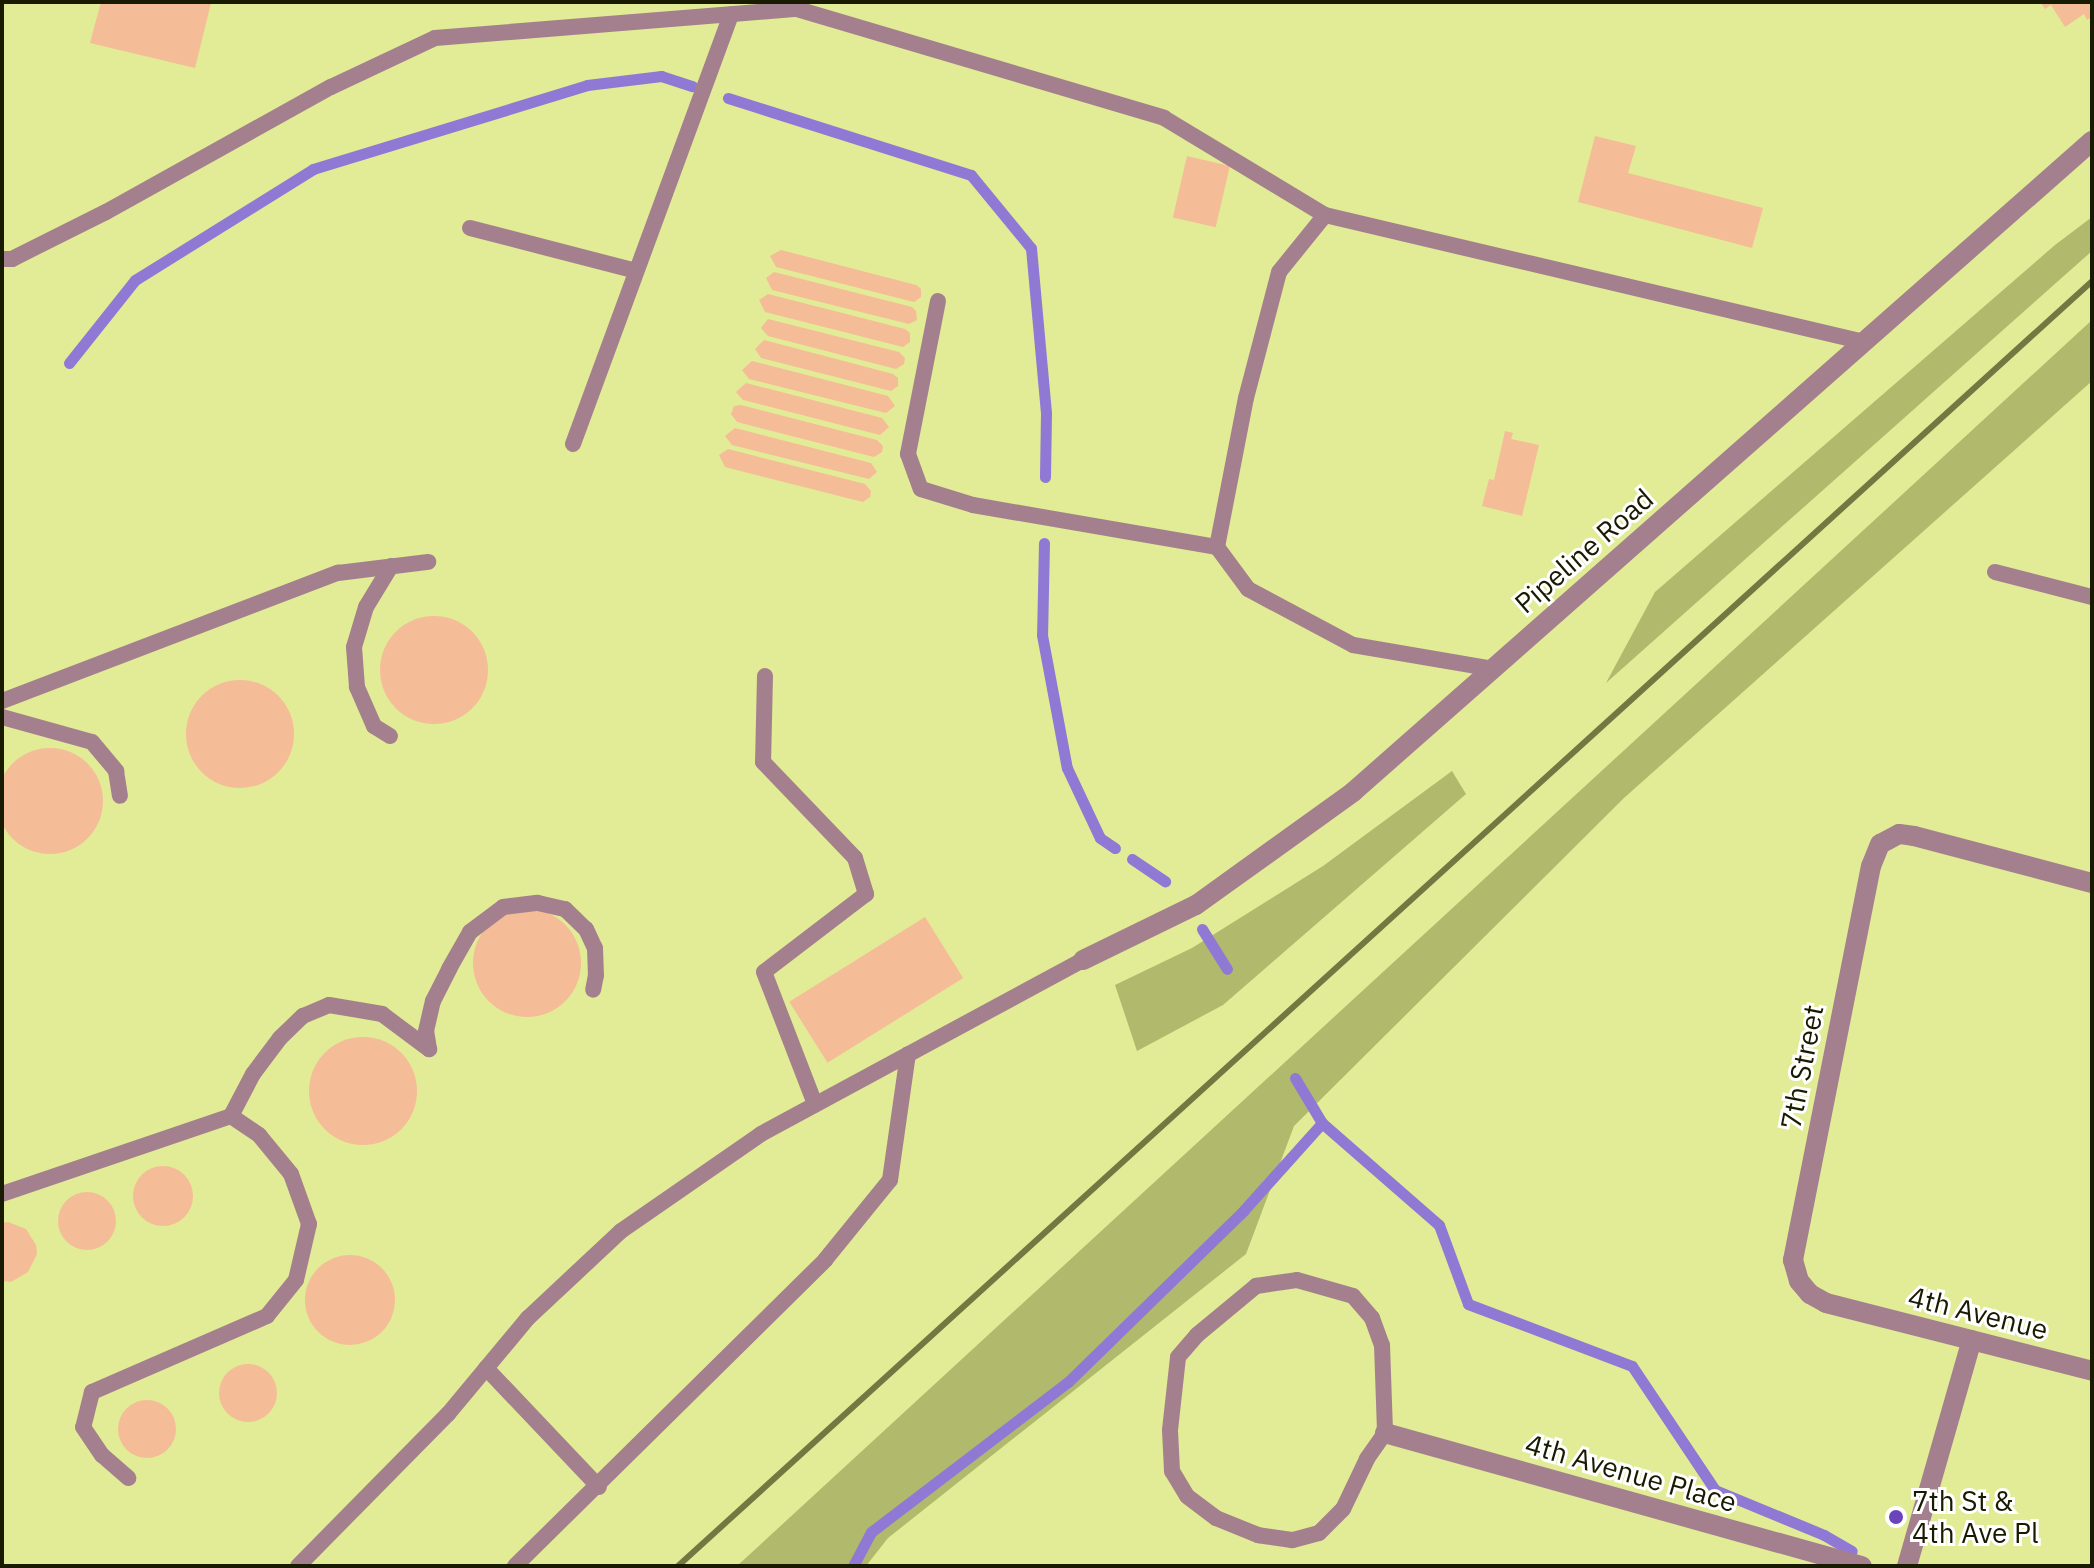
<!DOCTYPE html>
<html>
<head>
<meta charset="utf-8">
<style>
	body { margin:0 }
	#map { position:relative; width:2094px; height:1568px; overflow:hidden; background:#e2eb95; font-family:"IBM Plex Sans",sans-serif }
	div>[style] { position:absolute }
	.green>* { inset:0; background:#b1b96d }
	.stream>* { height:11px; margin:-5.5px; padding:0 5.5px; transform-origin:5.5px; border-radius:5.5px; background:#8f79d5 }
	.building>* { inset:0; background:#f5bc98; transform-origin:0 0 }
	.round { border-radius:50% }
	.lane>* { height:16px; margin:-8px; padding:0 8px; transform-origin:8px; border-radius:8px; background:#a4808e }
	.street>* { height:20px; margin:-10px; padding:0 10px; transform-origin:10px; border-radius:10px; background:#a4808e }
	.rail>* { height:6px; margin:-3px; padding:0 3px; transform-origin:3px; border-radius:3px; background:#737843 }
	.dots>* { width:22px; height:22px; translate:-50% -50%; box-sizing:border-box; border:4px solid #fff; border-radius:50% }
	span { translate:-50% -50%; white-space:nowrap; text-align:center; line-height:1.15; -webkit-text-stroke:6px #fff; paint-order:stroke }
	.street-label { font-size:28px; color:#191b00 }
	.poi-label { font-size:28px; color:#191b00 }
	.left { translate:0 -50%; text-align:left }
	.frame { position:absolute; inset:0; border:4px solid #191b00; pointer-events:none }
</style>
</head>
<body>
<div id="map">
	<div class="green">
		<div style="clip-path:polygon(2092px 217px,2092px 251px,1606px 683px,1655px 592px,2055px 245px)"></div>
		<div style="clip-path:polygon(2092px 320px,2092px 381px,1624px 798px,1294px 1126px,1246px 1254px,888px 1538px,866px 1566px,737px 1566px)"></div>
		<div style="clip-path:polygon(1452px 771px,1466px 794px,1223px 1005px,1137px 1051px,1115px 985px,1192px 948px,1323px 866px)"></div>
	</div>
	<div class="stream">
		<div style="left:728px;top:98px;width:255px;rotate:17.6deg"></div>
		<div style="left:971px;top:175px;width:94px;rotate:50.6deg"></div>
		<div style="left:1031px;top:248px;width:166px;rotate:84.8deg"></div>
		<div style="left:1046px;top:413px;width:64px;rotate:90.9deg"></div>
		<div style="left:69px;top:363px;width:106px;rotate:-51.5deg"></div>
		<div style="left:135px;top:280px;width:210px;rotate:-31.9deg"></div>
		<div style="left:313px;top:169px;width:287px;rotate:-17deg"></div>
		<div style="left:587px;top:85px;width:75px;rotate:-6.9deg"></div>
		<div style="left:661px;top:76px;width:33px;rotate:18deg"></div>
		<div style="left:1044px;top:543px;width:92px;rotate:91.2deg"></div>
		<div style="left:1042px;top:635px;width:135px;rotate:79.4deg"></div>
		<div style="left:1067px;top:768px;width:77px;rotate:64.8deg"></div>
		<div style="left:1100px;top:838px;width:18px;rotate:34deg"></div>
		<div style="left:1132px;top:859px;width:40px;rotate:34deg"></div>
		<div style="left:1202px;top:929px;width:47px;rotate:58deg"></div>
		<div style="left:1295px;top:1078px;width:52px;rotate:59deg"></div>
		<div style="left:1322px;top:1123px;width:155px;rotate:41.1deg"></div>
		<div style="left:1439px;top:1225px;width:84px;rotate:69.8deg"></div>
		<div style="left:1468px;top:1304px;width:175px;rotate:20.7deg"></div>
		<div style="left:1632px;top:1366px;width:149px;rotate:56.2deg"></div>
		<div style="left:1715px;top:1490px;width:118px;rotate:22.4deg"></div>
		<div style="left:1824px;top:1535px;width:32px;rotate:30deg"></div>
		<div style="left:853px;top:1566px;width:38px;rotate:-62deg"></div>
		<div style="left:871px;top:1532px;width:248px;rotate:-37.3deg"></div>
		<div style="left:1068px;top:1382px;width:246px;rotate:-44.3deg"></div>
		<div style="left:1244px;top:1210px;width:117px;rotate:-48.1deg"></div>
	</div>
	<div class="building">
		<div style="clip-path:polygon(101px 2px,211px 3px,195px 68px,90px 43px)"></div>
		<div style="clip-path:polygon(2040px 2px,2092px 2px,2092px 17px,2087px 20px,2084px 14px,2065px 27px,2051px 5px,2045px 9px)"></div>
		<div style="clip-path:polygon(1595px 136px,1636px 146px,1628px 173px,1763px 208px,1752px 248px,1578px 202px)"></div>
		<div style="left:1187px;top:156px;width:44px;height:63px;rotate:13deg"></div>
		<div style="clip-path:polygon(781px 250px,916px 285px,921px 289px,921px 297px,914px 302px,776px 267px,770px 256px)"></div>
		<div style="clip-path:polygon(774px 272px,912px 307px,916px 311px,917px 320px,909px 324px,772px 290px,766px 278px)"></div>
		<div style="clip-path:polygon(768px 294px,905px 329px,910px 333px,910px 342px,903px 347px,765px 312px,759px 300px)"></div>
		<div style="clip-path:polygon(768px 319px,899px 352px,905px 358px,904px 364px,896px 369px,768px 336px,761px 328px)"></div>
		<div style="clip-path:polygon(764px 340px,893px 374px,898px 378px,898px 386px,891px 391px,761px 358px,755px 349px)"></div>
		<div style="clip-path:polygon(752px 361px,888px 396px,895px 406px,886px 413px,749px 379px,742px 370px)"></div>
		<div style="clip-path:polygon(746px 383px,882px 418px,889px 427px,880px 435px,743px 400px,736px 392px)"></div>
		<div style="clip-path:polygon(741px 405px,877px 440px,883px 446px,882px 452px,874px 457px,737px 422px,731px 414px,734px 406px)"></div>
		<div style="clip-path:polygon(735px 428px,871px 463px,877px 472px,869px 479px,732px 445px,725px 436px)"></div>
		<div style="clip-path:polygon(1505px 431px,1513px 433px,1511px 439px,1539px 445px,1522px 516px,1482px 506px,1489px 479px,1494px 480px)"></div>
		<div style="clip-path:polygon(728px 449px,865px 484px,871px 491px,870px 497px,863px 502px,725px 467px,719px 455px)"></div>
		<div class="round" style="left:380px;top:616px;width:108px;height:108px"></div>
		<div class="round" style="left:186px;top:680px;width:108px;height:108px"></div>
		<div class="round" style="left:-3px;top:748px;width:106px;height:106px"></div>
		<div class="round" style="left:473px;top:909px;width:108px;height:108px"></div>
		<div style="left:925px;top:917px;width:72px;height:160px;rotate:58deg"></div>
		<div class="round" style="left:309px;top:1037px;width:108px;height:108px"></div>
		<div class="round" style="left:133px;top:1166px;width:60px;height:60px"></div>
		<div class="round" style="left:58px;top:1192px;width:58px;height:58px"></div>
		<div style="clip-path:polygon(8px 1222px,26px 1229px,36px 1245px,37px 1254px,28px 1272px,11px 1282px,2px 1281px,2px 1223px)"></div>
		<div class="round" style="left:305px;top:1255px;width:90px;height:90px"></div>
		<div class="round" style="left:219px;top:1364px;width:58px;height:58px"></div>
		<div class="round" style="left:118px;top:1400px;width:58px;height:58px"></div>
	</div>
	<div class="lane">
		<div style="left:470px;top:228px;width:171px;rotate:14.5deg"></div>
		<div style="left:2px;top:259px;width:10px"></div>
		<div style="left:12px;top:259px;width:105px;rotate:-26.6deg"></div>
		<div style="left:106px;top:212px;width:257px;rotate:-29.1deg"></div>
		<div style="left:331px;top:87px;width:115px;rotate:-25.2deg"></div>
		<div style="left:435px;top:38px;width:363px;rotate:-4.6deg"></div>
		<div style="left:797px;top:9px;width:383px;rotate:16.5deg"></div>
		<div style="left:1164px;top:118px;width:188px;rotate:31.1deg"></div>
		<div style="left:938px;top:301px;width:156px;rotate:101.1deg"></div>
		<div style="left:908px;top:454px;width:37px;rotate:70deg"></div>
		<div style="left:921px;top:489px;width:54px;rotate:17.1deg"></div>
		<div style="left:973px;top:505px;width:248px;rotate:9.8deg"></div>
		<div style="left:1217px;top:547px;width:52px;rotate:53.6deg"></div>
		<div style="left:1248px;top:589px;width:119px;rotate:28.1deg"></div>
		<div style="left:1353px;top:645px;width:142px;rotate:9.7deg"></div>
		<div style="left:573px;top:444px;width:458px;rotate:-69.8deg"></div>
		<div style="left:1217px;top:547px;width:152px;rotate:-79deg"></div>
		<div style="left:1246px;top:398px;width:130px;rotate:-75.3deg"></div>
		<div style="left:1279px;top:272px;width:73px;rotate:-51.1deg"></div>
		<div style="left:1325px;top:215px;width:554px;rotate:13.26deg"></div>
		<div style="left:1995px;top:572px;width:100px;rotate:14.5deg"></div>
		<div style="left:765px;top:676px;width:86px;rotate:91.3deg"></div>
		<div style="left:763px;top:762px;width:133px;rotate:46.2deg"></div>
		<div style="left:855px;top:858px;width:38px;rotate:73deg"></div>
		<div style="left:866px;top:894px;width:128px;rotate:142.6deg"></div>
		<div style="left:764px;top:972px;width:142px;rotate:68.9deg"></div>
		<div style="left:2px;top:701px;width:360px;rotate:-20.9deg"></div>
		<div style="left:338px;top:573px;width:91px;rotate:-7deg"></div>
		<div style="left:2px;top:717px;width:93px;rotate:15.5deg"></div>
		<div style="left:92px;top:742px;width:38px;rotate:50deg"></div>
		<div style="left:116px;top:771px;width:25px;rotate:81deg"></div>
		<div style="left:390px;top:736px;width:19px;rotate:-148deg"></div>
		<div style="left:374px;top:726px;width:43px;rotate:-113.6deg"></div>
		<div style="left:357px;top:687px;width:40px;rotate:-94.3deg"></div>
		<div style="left:354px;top:647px;width:42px;rotate:-73.3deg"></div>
		<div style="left:366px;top:607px;width:48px;rotate:-58.6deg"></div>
		<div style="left:231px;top:1116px;width:47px;rotate:-62.4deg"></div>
		<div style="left:253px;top:1074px;width:45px;rotate:-53.1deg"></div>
		<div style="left:280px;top:1038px;width:32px;rotate:-44deg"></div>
		<div style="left:303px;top:1016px;width:28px;rotate:-23deg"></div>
		<div style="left:329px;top:1005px;width:54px;rotate:9.6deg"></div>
		<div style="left:382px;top:1014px;width:59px;rotate:36.7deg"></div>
		<div style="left:429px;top:1049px;width:18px;rotate:-99deg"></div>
		<div style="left:426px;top:1031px;width:31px;rotate:-77deg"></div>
		<div style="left:433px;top:1001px;width:36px;rotate:-63deg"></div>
		<div style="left:449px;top:969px;width:43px;rotate:-60.4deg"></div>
		<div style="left:470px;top:932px;width:41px;rotate:-37.1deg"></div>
		<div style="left:503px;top:907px;width:35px;rotate:-7deg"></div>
		<div style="left:538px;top:903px;width:28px;rotate:13deg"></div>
		<div style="left:565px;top:909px;width:29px;rotate:44deg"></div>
		<div style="left:586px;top:929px;width:21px;rotate:65deg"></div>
		<div style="left:595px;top:948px;width:27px;rotate:88deg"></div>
		<div style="left:596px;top:975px;width:15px;rotate:101deg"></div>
		<div style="left:2px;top:1194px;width:242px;rotate:-18.8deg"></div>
		<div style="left:231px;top:1116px;width:34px;rotate:34deg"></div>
		<div style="left:259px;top:1135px;width:50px;rotate:50.6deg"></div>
		<div style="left:291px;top:1174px;width:53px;rotate:70.2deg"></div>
		<div style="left:309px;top:1224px;width:57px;rotate:103.1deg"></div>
		<div style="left:296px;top:1280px;width:46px;rotate:128.9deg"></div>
		<div style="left:267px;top:1316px;width:191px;rotate:156.5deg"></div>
		<div style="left:92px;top:1392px;width:36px;rotate:104deg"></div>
		<div style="left:83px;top:1427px;width:34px;rotate:56deg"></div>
		<div style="left:102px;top:1455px;width:35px;rotate:41deg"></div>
		<div style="left:1297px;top:1280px;width:58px;rotate:15.9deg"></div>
		<div style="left:1353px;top:1296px;width:29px;rotate:49deg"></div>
		<div style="left:1372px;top:1318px;width:29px;rotate:70deg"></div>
		<div style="left:1382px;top:1345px;width:88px;rotate:88deg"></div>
		<div style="left:1385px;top:1433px;width:32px;rotate:125deg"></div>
		<div style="left:1367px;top:1459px;width:55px;rotate:115.6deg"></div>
		<div style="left:1343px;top:1509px;width:34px;rotate:135deg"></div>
		<div style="left:1319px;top:1533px;width:28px;rotate:165deg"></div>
		<div style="left:1292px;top:1540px;width:34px;rotate:-172deg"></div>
		<div style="left:1258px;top:1535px;width:45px;rotate:-158deg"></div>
		<div style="left:1216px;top:1518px;width:36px;rotate:-143deg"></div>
		<div style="left:1187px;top:1496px;width:29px;rotate:-121deg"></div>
		<div style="left:1172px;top:1471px;width:41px;rotate:-92.8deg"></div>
		<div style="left:1170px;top:1430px;width:73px;rotate:-83.7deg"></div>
		<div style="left:1178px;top:1357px;width:29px;rotate:-49deg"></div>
		<div style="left:1197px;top:1335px;width:77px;rotate:-39.7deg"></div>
		<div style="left:1256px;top:1286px;width:41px;rotate:-8.3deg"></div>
		<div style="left:486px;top:1368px;width:164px;rotate:46.5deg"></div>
		<div style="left:298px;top:1566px;width:214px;rotate:-45.4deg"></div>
		<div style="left:448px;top:1414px;width:125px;rotate:-50.2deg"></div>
		<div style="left:528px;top:1318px;width:127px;rotate:-43.1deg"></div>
		<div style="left:621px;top:1231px;width:170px;rotate:-34.7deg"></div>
		<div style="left:761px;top:1134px;width:366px;rotate:-28.4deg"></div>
		<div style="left:515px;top:1566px;width:436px;rotate:-44.6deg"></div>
		<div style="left:825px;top:1260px;width:103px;rotate:-50.9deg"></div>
		<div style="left:890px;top:1180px;width:127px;rotate:-81.9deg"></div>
	</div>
	<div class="street">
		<div style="left:2092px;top:883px;width:184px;rotate:-165.2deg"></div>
		<div style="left:1914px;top:836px;width:15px;rotate:-172deg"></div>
		<div style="left:1899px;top:834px;width:21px;rotate:152deg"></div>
		<div style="left:1880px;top:844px;width:24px;rotate:112deg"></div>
		<div style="left:1871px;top:866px;width:402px;rotate:101.2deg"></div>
		<div style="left:1793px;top:1260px;width:22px;rotate:74deg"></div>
		<div style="left:1799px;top:1281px;width:17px;rotate:50deg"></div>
		<div style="left:1810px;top:1294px;width:18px;rotate:29deg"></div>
		<div style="left:1826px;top:1303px;width:275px;rotate:14.3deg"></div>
		<div style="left:1083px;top:960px;width:126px;rotate:-26deg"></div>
		<div style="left:1196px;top:905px;width:193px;rotate:-35.7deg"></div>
		<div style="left:1353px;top:792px;width:985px;rotate:-41.38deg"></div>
		<div style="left:1385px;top:1433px;width:495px;rotate:15.6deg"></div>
		<div style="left:1907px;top:1566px;width:235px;rotate:-74deg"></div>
	</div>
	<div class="rail">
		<div style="left:678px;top:1566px;width:1911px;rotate:-42.26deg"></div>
	</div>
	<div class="dots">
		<div style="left:1896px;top:1517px;background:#6a44bc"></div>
	</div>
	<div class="street-label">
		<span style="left:1584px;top:551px;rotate:-41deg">Pipeline Road</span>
		<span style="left:1802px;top:1067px;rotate:-79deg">7th Street</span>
		<span style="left:1978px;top:1313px;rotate:14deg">4th Avenue</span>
		<span style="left:1631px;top:1473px;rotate:16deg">4th Avenue Place</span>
	</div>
	<div class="poi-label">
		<span class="left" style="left:1912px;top:1517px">7th St &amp;<br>4th Ave Pl</span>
	</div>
	<div class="frame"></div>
</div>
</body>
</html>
